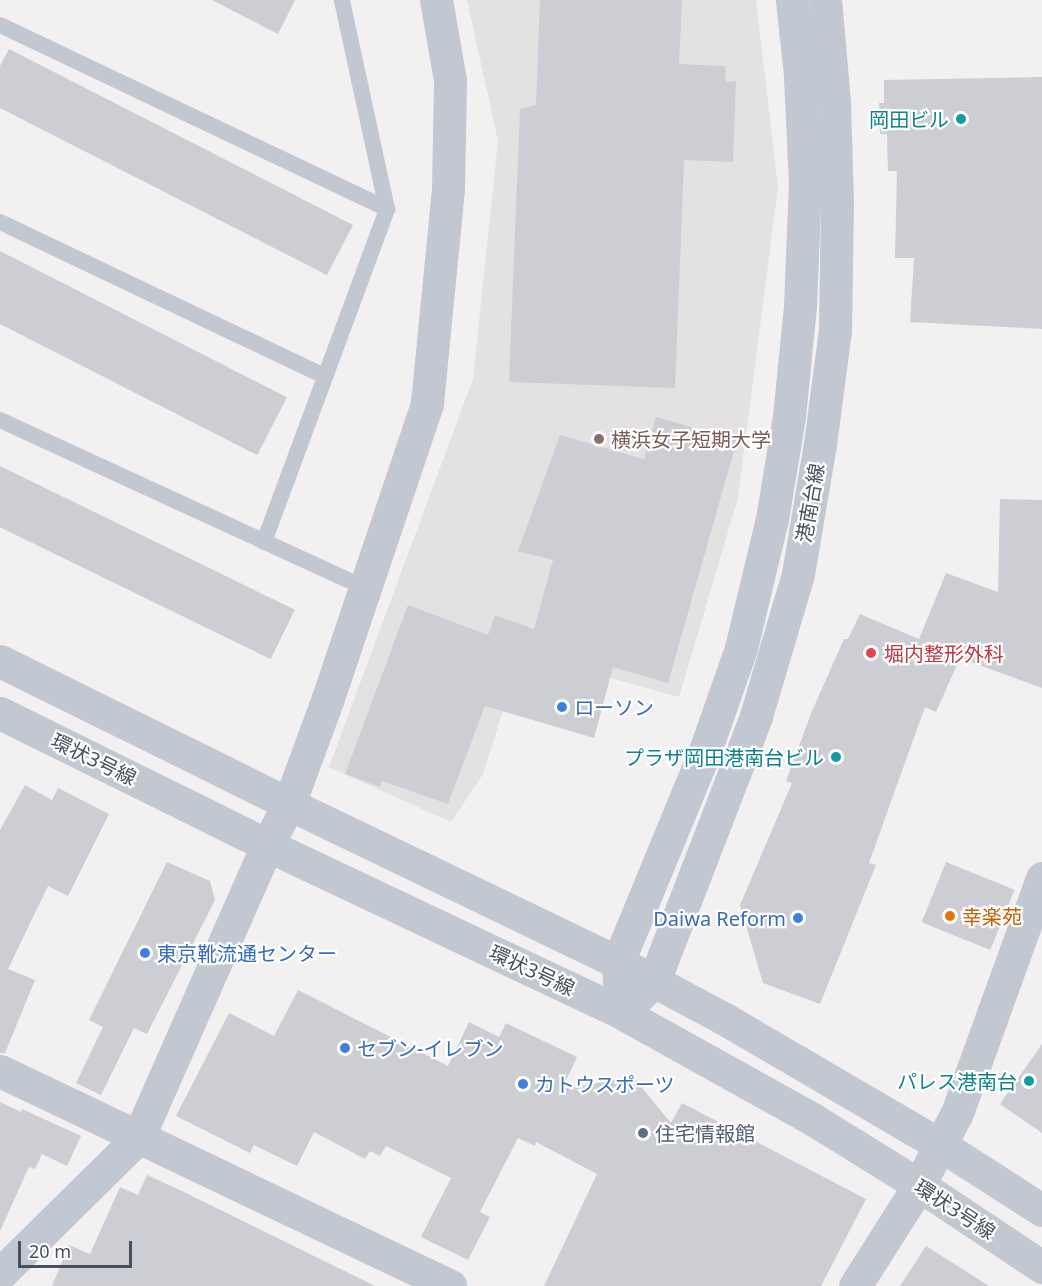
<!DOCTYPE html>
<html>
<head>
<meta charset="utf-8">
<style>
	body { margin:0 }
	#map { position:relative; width:1042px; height:1286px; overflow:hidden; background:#f2f0f0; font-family:"Noto Sans","Noto Sans JP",sans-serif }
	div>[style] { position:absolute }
	.education>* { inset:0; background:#e3e1e2 }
	.building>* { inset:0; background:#cdced4; transform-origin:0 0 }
	.service>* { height:16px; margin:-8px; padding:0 8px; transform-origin:8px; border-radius:8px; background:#c1c8d2 }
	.minor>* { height:33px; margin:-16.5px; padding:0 16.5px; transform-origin:16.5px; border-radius:16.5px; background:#c1c8d2 }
	.tertiary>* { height:33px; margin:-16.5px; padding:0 16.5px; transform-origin:16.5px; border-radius:16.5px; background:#c1c8d2 }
	.dots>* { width:16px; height:16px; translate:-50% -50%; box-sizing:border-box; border:3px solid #fff; border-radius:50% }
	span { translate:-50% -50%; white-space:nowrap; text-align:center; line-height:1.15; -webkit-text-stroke:4.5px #fff; paint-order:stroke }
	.culture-label { font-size:20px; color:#0d838f }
	.right { translate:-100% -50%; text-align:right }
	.education-label { font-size:20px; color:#785e54 }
	.left { translate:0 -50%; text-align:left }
	.street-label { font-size:20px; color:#48505d }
	.health-label { font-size:20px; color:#be3a42 }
	.shop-label { font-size:20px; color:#366cbe }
	.food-label { font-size:20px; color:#c56008 }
	.service-label { font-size:20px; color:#4e5e75 }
	.scale { position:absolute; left:18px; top:1241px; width:114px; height:27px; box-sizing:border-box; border:3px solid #48505d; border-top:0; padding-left:8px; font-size:18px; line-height:21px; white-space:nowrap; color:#48505d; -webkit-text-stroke:4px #fff; paint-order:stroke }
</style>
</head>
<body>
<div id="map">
	<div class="education">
		<div style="clip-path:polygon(467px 0,756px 0,778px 187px,738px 498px,679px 697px,521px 653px,483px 774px,451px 822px,329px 767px,473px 379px,498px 141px)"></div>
	</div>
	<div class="building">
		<div style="clip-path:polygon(212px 0,295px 0,278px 34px)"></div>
		<div style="clip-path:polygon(540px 0,682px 0,679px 64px,725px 66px,726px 82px,736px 81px,733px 162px,684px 160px,675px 388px,509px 382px,520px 109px,536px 105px)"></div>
		<div style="clip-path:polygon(9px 49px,353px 225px,327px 275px,0 108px,0 66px)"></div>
		<div style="clip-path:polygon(1042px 77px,1042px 329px,910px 322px,914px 258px,895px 258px,897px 171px,888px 171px,887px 134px,880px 134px,879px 103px,884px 103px,884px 80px)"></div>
		<div style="left:0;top:251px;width:322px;height:65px;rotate:27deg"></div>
		<div style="clip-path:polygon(656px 417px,737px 440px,668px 683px,613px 667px,594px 738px,485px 706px,448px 804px,382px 781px,380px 787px,345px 774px,408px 605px,488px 635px,495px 615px,534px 629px,553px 560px,518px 551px,560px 435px,644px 459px)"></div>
		<div style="left:0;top:466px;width:328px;height:55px;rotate:26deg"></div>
		<div style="clip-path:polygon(1000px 499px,1042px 500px,1042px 688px,960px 658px,936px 712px,925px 707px,869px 863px,876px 865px,820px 1004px,763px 983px,740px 905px,792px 783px,786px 781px,812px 711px,844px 639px,848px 639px,860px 614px,919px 639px,946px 573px,998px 592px)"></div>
		<div style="clip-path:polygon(25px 785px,52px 800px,58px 788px,109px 814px,68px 896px,48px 886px,8px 969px,35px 980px,5px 1053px,0 1053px,0 830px)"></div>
		<div style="clip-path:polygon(167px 862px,210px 881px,215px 900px,147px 1034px,134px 1028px,101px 1095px,76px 1083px,103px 1027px,89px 1020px)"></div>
		<div style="left:946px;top:862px;width:74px;height:65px;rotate:22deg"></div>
		<div style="clip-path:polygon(298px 990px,448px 1066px,469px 1022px,499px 1037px,506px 1023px,577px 1057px,562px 1089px,633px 1077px,671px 1123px,682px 1103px,866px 1199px,821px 1286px,544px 1286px,597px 1174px,536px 1142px,535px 1146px,518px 1138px,480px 1212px,490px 1217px,468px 1260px,421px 1237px,451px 1178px,386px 1146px,380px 1156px,370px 1151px,365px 1159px,314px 1132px,297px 1166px,254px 1145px,250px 1153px,176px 1116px,229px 1013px,274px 1036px)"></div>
		<div style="clip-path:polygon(1042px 1044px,1042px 1133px,1000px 1104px)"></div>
		<div style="clip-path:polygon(0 1102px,21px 1112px,22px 1109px,81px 1136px,67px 1166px,42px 1154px,35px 1169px,29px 1167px,0 1231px)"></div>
		<div style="clip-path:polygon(147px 1175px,184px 1192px,375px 1286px,52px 1286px,69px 1245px,90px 1254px,120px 1187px,138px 1195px)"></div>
		<div style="clip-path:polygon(926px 1246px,989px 1286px,900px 1286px)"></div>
	</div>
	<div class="service">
		<div style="left:0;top:25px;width:429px;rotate:25.4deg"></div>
		<div style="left:0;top:222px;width:360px;rotate:25.4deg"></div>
		<div style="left:0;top:420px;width:402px;rotate:24.7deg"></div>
		<div style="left:264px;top:542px;width:355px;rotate:-69.7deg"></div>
		<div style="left:387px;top:209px;width:214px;rotate:-102.2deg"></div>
	</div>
	<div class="minor">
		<div style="left:0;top:1071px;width:499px;rotate:25.5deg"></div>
		<div style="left:0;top:1274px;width:194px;rotate:-44.6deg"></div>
		<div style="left:138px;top:1138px;width:320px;rotate:-66.2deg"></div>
		<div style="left:267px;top:845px;width:47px;rotate:-61.8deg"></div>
		<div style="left:289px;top:804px;width:113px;rotate:-69.8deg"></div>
		<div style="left:328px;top:698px;width:311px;rotate:-71.4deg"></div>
		<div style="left:427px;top:403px;width:216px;rotate:-84.4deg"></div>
		<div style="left:448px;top:188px;width:108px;rotate:-88.9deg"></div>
		<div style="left:450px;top:80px;width:81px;rotate:-99.9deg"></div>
		<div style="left:855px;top:1286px;width:120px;rotate:-57.6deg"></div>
		<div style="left:919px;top:1185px;width:81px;rotate:-62.2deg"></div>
		<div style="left:957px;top:1113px;width:250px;rotate:-70.1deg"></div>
	</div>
	<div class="tertiary">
		<div style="left:0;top:661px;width:322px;rotate:26.3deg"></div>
		<div style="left:289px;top:804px;width:365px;rotate:25.7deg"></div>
		<div style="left:618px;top:962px;width:119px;rotate:28.1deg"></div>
		<div style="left:723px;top:1018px;width:250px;rotate:30.3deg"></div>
		<div style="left:939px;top:1144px;width:122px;rotate:32.7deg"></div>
		<div style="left:0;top:713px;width:298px;rotate:26.3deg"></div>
		<div style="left:267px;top:845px;width:393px;rotate:25.3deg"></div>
		<div style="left:622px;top:1013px;width:220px;rotate:29.1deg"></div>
		<div style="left:814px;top:1120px;width:123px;rotate:31.8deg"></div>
		<div style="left:919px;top:1185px;width:148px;rotate:33.7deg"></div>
		<div style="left:619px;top:982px;width:20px;rotate:-93deg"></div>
		<div style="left:618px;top:962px;width:228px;rotate:-67.6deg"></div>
		<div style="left:705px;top:751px;width:109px;rotate:-70.7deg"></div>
		<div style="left:741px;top:648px;width:133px;rotate:-76.5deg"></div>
		<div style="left:772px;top:519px;width:104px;rotate:-80.6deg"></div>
		<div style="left:789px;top:416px;width:111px;rotate:-84.3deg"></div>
		<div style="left:800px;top:306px;width:123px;rotate:-87.7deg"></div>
		<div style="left:805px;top:183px;width:108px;rotate:-92.7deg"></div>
		<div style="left:800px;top:75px;width:75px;rotate:-96.1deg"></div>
		<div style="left:639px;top:996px;width:21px;rotate:-45deg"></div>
		<div style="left:654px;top:981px;width:284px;rotate:-68.9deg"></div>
		<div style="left:756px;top:716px;width:148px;rotate:-73.5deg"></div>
		<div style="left:798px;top:574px;width:132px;rotate:-80.4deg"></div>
		<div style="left:820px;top:444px;width:115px;rotate:-82.5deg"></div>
		<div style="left:835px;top:330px;width:127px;rotate:-89.1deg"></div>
		<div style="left:837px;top:203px;width:101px;rotate:-91.7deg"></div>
		<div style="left:834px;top:102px;width:102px;rotate:-95deg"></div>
	</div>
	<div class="dots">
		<div style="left:961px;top:119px;background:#0f9aa8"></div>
		<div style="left:599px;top:439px;background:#8d6e63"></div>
		<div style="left:871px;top:653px;background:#e0444e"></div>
		<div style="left:562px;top:707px;background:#3f7fe0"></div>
		<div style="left:836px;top:757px;background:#0f9aa8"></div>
		<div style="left:950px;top:916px;background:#e8710a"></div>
		<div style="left:798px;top:918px;background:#3f7fe0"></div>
		<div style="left:145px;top:953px;background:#3f7fe0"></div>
		<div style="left:345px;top:1048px;background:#3f7fe0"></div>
		<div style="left:1029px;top:1081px;background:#0f9aa8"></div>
		<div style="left:523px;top:1084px;background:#3f7fe0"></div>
		<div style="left:643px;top:1133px;background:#5c6f8a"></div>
	</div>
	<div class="culture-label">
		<span class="right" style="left:949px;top:119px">岡田ビル</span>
		<span class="right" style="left:824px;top:757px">プラザ岡田港南台ビル</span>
		<span class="right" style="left:1017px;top:1081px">パレス港南台</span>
	</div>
	<div class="education-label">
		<span class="left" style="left:611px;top:439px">横浜女子短期大学</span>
	</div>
	<div class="street-label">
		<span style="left:810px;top:503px;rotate:-80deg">港南台線</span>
		<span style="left:94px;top:759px;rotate:26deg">環状3号線</span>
		<span style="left:532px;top:970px;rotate:25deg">環状3号線</span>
		<span style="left:955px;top:1209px;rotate:33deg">環状3号線</span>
	</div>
	<div class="health-label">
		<span class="left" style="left:884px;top:653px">堀内整形外科</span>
	</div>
	<div class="shop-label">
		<span class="left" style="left:574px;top:707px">ローソン</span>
		<span class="right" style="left:786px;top:918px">Daiwa Reform</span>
		<span class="left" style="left:157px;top:953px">東京靴流通センター</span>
		<span class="left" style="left:357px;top:1048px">セブン-イレブン</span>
		<span class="left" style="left:535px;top:1084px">カトウスポーツ</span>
	</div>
	<div class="food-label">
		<span class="left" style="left:962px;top:916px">幸楽苑</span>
	</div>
	<div class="service-label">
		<span class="left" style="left:655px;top:1133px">住宅情報館</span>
	</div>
	<div class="scale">20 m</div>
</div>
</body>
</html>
